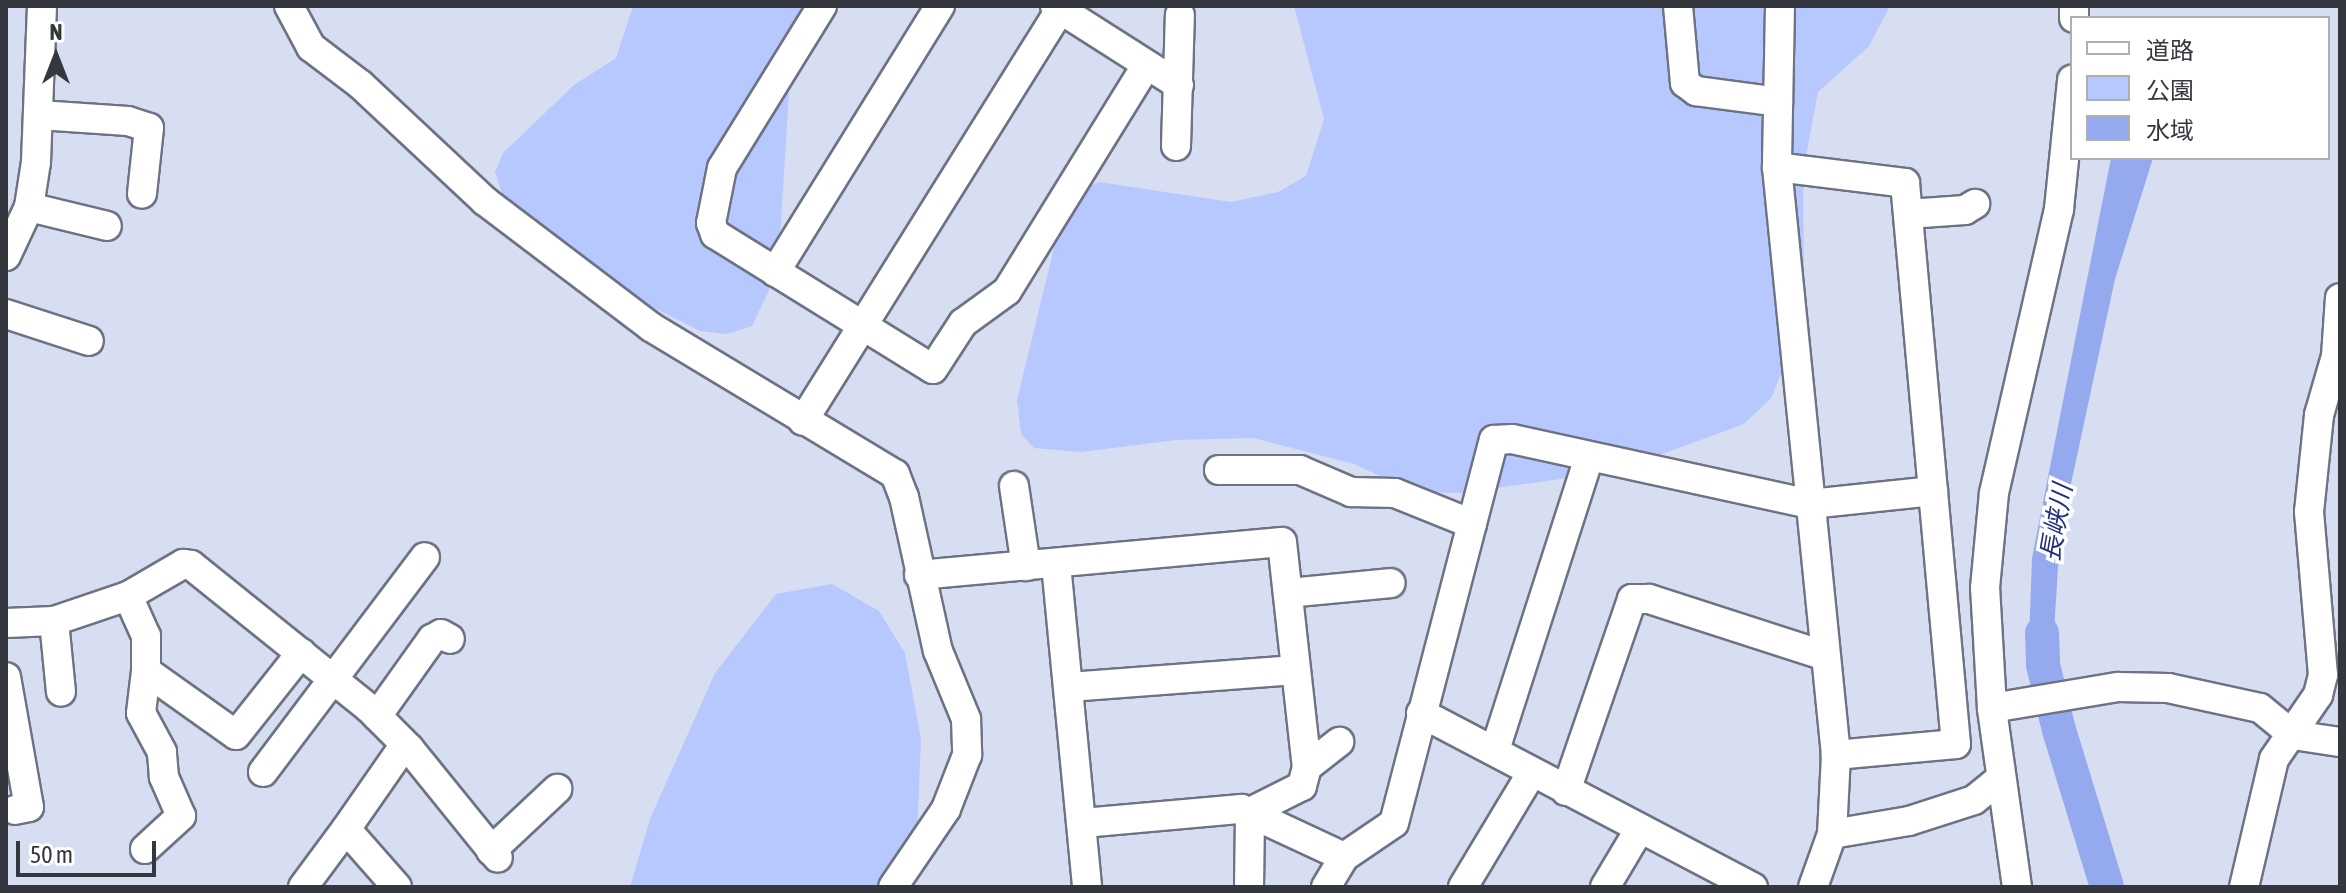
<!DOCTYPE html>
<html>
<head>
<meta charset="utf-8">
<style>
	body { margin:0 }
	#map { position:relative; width:2346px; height:893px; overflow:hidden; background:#d7def2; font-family:"Asap Condensed","Noto Sans JP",sans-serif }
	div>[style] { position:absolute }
	.green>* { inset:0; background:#b7c8ff }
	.water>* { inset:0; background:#95aaee }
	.river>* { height:34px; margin:-17px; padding:0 17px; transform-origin:17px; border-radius:17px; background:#95aaee }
	.roads { filter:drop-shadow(2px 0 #6d7384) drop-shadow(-2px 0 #6d7384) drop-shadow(0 2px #6d7384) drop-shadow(0 -2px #6d7384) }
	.minor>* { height:28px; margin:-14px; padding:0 14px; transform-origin:14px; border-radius:14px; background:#fff }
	span { translate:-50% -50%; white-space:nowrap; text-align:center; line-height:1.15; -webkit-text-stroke:7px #fff; paint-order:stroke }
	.water-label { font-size:26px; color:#222f7c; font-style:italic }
	.frame { position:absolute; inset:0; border:8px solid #34373e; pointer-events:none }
	.legend { position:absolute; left:2070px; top:16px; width:260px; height:144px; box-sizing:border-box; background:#fff; border:2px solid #aeafb2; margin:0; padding:10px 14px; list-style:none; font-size:24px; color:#34373e }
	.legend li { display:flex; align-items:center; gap:16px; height:40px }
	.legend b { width:40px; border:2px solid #aeafb2 }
	.north { position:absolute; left:16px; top:16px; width:80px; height:80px; -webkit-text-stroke:6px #fff; paint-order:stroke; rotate:0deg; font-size:22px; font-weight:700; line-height:32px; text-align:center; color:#34373e }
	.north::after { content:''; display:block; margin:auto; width:28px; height:36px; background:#34373e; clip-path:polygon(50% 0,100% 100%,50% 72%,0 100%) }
	.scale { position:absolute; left:16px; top:841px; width:140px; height:36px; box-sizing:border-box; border:4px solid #34373e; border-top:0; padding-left:10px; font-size:24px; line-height:28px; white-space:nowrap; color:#34373e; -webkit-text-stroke:6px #fff; paint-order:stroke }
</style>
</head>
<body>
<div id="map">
	<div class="green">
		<div style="clip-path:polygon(633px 6px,809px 6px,791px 58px,778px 271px,752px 326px,727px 334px,700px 331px,642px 302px,538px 228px,502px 194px,495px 172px,503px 153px,574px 85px,616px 58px)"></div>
		<div style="clip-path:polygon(1294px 6px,1890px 6px,1869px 46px,1818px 92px,1803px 172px,1804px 287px,1789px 354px,1771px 398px,1744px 424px,1665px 453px,1567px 478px,1462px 493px,1415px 492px,1354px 464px,1254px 438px,1176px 440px,1081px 452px,1034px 448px,1021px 434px,1017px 400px,1062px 215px,1083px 189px,1099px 182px,1231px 202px,1278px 192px,1306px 176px,1324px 119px)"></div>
		<div style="clip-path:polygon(832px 584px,879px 611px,905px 653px,921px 739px,915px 887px,630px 887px,650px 819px,715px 673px,776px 594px)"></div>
	</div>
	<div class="water">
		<div style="clip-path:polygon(2111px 158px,2153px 158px,2115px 279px,2060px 535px,2052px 665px,2040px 690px,2029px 640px,2032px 558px)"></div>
	</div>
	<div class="river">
		<div style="left:2042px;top:633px;width:32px;rotate:88deg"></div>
		<div style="left:2043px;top:665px;width:67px;rotate:76.2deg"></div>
		<div style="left:2059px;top:730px;width:164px;rotate:73deg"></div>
	</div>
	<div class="roads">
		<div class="minor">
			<div style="left:289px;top:6px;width:47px;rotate:61.8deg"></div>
			<div style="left:311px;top:47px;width:63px;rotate:37.2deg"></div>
			<div style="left:361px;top:85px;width:170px;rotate:43.1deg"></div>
			<div style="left:485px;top:201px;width:208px;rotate:37.2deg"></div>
			<div style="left:651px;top:327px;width:285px;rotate:31.1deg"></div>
			<div style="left:895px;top:474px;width:25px;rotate:69deg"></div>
			<div style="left:904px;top:497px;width:158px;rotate:77.6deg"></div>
			<div style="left:938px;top:651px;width:74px;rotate:67.6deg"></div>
			<div style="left:966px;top:719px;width:36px;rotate:88deg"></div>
			<div style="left:967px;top:755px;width:58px;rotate:111.3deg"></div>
			<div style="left:946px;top:809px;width:94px;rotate:124.2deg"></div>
			<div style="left:822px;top:6px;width:190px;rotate:121.7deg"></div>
			<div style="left:722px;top:168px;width:56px;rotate:101.3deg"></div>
			<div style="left:711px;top:223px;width:12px;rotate:70deg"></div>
			<div style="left:715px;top:234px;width:256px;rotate:31.8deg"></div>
			<div style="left:933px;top:369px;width:55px;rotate:-56.9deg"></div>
			<div style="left:963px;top:323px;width:54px;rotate:-36deg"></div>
			<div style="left:1007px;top:291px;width:264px;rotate:-58.3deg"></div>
			<div style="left:1055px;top:6px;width:147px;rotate:32.5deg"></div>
			<div style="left:1678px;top:6px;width:77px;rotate:84.8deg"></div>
			<div style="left:1685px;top:83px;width:14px;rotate:36deg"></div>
			<div style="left:1696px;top:91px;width:83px;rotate:7.6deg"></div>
			<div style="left:1780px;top:6px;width:161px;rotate:91.1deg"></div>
			<div style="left:1777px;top:167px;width:591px;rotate:84.27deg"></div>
			<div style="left:1836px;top:755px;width:79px;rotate:92.9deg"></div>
			<div style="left:1832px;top:834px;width:56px;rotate:109.7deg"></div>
			<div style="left:2074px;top:6px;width:12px;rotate:90deg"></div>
			<div style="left:39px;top:115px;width:89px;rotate:3.9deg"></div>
			<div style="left:128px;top:121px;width:22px;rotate:18deg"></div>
			<div style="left:149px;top:128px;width:66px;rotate:96.1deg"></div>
			<div style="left:1176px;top:146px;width:131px;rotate:-88.3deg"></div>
			<div style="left:1777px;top:167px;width:129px;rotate:7.1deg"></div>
			<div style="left:1905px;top:183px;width:563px;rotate:84.81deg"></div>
			<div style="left:1956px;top:744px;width:121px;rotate:174.8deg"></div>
			<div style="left:29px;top:207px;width:80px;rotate:13.7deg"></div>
			<div style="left:1908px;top:214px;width:57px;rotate:-4deg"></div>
			<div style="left:1965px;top:210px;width:12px;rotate:-31deg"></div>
			<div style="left:6px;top:256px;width:54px;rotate:-64.9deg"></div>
			<div style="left:29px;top:207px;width:46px;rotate:-81.2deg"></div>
			<div style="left:36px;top:162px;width:156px;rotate:-87.8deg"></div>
			<div style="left:775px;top:272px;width:313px;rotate:-58.2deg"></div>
			<div style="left:6px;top:314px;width:87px;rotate:18deg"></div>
			<div style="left:803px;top:421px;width:489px;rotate:-58deg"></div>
			<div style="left:1219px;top:470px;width:81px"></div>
			<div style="left:1300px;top:470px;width:56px;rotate:23.3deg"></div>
			<div style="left:1351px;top:492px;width:44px;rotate:1.3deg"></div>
			<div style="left:1395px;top:493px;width:83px;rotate:21.9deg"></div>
			<div style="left:1014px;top:486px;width:81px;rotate:81.5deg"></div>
			<div style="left:1056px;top:564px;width:324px;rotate:84.5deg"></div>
			<div style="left:919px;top:575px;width:364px;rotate:-5.2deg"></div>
			<div style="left:1282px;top:542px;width:226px;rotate:83.7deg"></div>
			<div style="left:1307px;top:767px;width:20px;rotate:105deg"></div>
			<div style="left:1302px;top:786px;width:58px;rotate:153.4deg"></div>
			<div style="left:1288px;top:593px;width:103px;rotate:-5.5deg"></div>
			<div style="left:128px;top:596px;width:44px;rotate:65.8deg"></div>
			<div style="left:146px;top:636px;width:35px;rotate:90deg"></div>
			<div style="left:146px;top:671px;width:110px;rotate:35.4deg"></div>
			<div style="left:236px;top:735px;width:105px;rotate:-51.6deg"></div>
			<div style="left:54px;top:621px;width:71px;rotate:84.4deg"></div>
			<div style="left:6px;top:623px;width:48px;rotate:-2.4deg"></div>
			<div style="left:54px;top:621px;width:78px;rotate:-18.7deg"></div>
			<div style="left:128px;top:596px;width:64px;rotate:-30.2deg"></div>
			<div style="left:183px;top:564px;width:8px;rotate:7deg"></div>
			<div style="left:191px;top:565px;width:228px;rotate:38.8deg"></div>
			<div style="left:369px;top:708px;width:57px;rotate:45deg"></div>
			<div style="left:409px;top:748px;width:141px;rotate:51deg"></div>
			<div style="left:6px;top:677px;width:132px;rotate:80deg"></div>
			<div style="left:29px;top:807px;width:14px;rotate:168deg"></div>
			<div style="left:1070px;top:687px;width:225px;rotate:-4.3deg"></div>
			<div style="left:1992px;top:708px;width:128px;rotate:-9.5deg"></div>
			<div style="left:2118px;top:687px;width:50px;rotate:1.1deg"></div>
			<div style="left:2168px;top:688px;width:94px;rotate:12.3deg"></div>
			<div style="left:2260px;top:708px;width:43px;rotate:39.3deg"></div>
			<div style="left:2293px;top:735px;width:48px;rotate:8.5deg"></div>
			<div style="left:1421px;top:713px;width:375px;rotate:27.7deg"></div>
			<div style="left:377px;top:716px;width:95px;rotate:-54.5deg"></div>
			<div style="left:432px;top:639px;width:10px;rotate:-29deg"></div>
			<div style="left:441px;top:634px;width:10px;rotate:29deg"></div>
			<div style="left:1495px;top:750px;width:307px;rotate:-72.2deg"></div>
			<div style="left:1307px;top:767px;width:41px;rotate:-38deg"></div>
			<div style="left:263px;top:772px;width:269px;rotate:-53deg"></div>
			<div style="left:1566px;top:791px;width:203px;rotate:-71deg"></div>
			<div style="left:1632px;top:599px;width:17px"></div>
			<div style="left:1649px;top:599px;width:185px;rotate:17.9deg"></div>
			<div style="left:1083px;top:823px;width:159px;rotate:-5.1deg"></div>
			<div style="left:1241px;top:809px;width:114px;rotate:25deg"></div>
			<div style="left:1832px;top:834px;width:78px;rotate:-9.6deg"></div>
			<div style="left:1909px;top:821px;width:68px;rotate:-17.9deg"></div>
			<div style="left:1974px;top:800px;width:35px;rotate:-39deg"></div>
			<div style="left:145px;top:849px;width:49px;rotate:-42.5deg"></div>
			<div style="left:181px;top:816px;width:43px;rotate:-113.6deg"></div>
			<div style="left:164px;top:777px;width:25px;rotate:-95deg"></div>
			<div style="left:162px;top:752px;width:44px;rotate:-118.3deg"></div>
			<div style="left:141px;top:713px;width:42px;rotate:-83.2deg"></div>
			<div style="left:491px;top:851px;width:91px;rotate:-43.2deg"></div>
			<div style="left:303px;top:887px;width:72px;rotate:-53.4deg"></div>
			<div style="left:397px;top:887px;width:77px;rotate:-131.3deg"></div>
			<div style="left:346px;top:829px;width:103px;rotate:-55.2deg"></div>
			<div style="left:1249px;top:887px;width:75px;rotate:-89.2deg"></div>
			<div style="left:1326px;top:887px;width:35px;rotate:-59deg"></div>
			<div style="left:1344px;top:857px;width:60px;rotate:-34.2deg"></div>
			<div style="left:1394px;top:823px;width:396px;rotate:-75.4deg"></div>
			<div style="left:1494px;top:440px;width:18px;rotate:-3deg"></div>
			<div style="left:1512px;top:439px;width:305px;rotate:12.3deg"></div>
			<div style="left:1810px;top:504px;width:124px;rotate:-6deg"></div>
			<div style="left:1463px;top:887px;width:132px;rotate:-59deg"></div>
			<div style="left:1605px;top:887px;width:66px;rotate:-59.2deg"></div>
			<div style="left:2017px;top:887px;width:181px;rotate:-98deg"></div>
			<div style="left:1992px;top:708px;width:120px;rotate:-93.3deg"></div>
			<div style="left:1985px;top:588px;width:95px;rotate:-84.6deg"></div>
			<div style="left:1994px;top:493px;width:291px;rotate:-77.1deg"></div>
			<div style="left:2059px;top:209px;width:130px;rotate:-84.2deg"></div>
			<div style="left:2244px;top:887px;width:131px;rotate:-76.8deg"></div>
			<div style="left:2274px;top:759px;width:78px;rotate:-55.5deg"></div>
			<div style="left:2318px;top:695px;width:21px;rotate:-76deg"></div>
			<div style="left:2323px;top:675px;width:164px;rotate:-94.9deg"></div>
			<div style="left:2309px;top:512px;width:98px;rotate:-84.1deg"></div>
			<div style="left:2319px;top:415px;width:61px;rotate:-73.9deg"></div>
			<div style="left:2336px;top:356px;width:58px;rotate:-86.1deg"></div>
		</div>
	</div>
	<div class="water-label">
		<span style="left:2057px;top:523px;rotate:-80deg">長峡川</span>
	</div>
	<div class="frame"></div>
	<ul class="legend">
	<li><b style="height:10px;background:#fff"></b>道路</li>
	<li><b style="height:22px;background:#b7c8ff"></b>公園</li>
	<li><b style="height:22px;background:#95aaee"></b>水域</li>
	</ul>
	<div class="north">N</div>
	<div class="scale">50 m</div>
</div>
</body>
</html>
